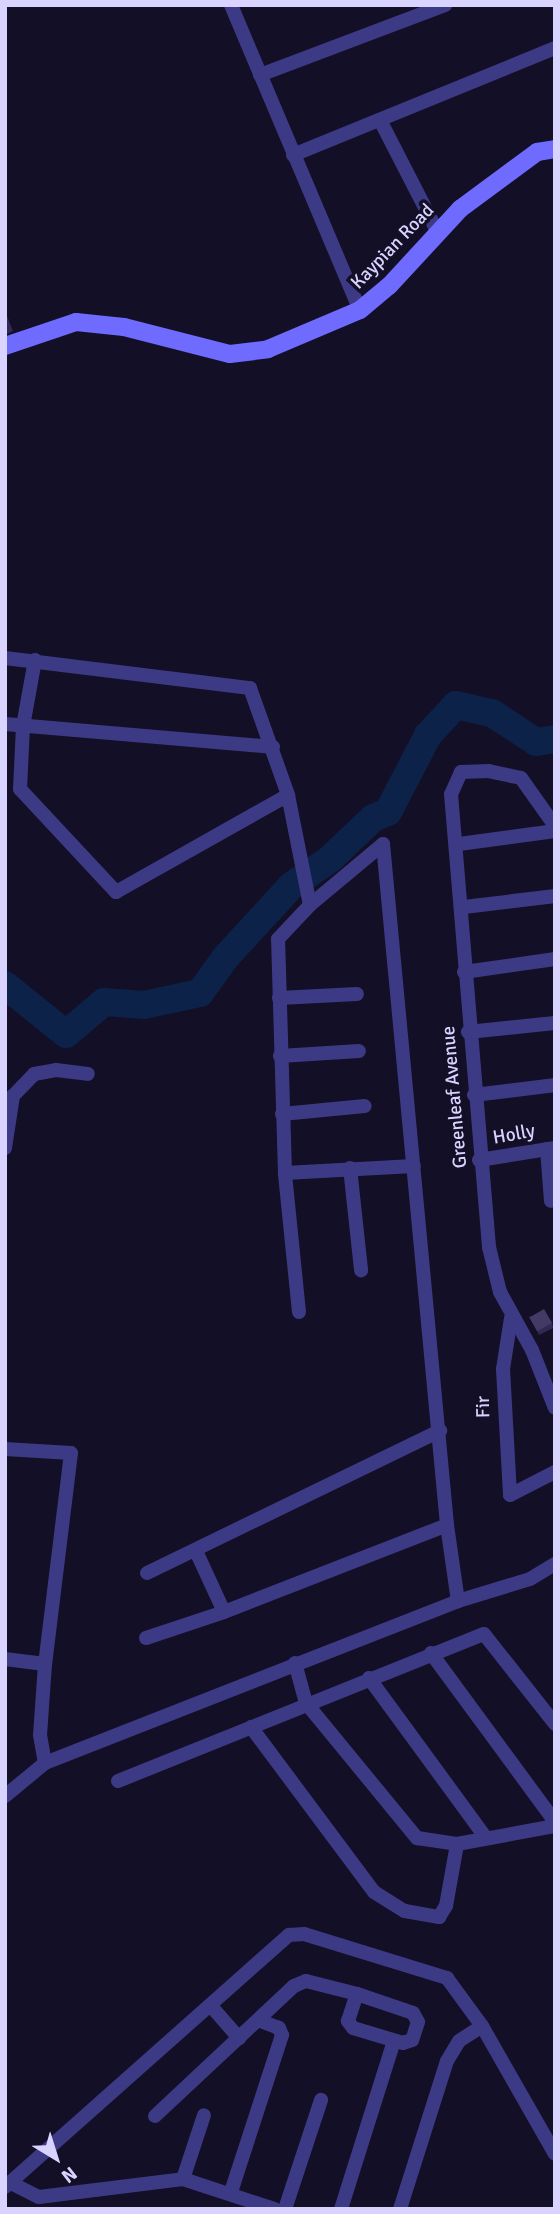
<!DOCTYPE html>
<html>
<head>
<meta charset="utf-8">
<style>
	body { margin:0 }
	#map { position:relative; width:560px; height:2214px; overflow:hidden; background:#130f26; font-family:Signika,sans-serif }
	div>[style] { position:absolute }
	.river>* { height:28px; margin:-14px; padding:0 14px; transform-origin:14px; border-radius:14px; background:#0c2248 }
	.minor>* { height:14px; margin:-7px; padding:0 7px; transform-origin:7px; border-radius:7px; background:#3d3a85 }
	.secondary>* { height:18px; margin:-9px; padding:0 9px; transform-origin:9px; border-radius:9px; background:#6f6bff }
	.wall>* { inset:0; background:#312854 }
	.building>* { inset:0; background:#433a66; transform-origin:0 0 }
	span { translate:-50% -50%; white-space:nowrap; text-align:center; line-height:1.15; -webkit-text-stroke:7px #130f26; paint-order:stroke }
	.street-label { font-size:19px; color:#d9d4ff }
	.frame { position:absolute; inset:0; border:7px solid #d9d4ff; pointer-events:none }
	.north { position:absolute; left:21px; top:2123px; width:70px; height:70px; -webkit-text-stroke:5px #130f26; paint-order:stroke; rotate:142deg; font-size:19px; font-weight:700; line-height:28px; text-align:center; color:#d9d4ff }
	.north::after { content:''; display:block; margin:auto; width:24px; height:32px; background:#d9d4ff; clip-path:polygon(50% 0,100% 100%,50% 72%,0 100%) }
</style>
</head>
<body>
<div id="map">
	<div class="river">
		<div style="left:5px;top:985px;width:78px;rotate:38.8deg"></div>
		<div style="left:66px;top:1034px;width:50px;rotate:-40.1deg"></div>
		<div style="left:104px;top:1002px;width:40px;rotate:4.3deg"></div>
		<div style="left:144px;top:1005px;width:57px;rotate:-12.1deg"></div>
		<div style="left:200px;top:993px;width:44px;rotate:-54.2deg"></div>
		<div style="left:226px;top:957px;width:96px;rotate:-47.5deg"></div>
		<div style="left:291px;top:886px;width:47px;rotate:-34.7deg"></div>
		<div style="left:330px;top:859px;width:59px;rotate:-43.6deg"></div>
		<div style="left:373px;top:818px;width:16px;rotate:-22deg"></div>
		<div style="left:388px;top:812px;width:87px;rotate:-62.5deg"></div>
		<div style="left:428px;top:735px;width:41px;rotate:-47deg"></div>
		<div style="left:456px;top:705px;width:37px;rotate:13deg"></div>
		<div style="left:492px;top:713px;width:53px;rotate:33.4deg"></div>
		<div style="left:536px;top:742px;width:19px;rotate:-9deg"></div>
	</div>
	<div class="minor">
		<div style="left:231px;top:5px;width:331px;rotate:67.1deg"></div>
		<div style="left:260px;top:75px;width:198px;rotate:-20.7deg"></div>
		<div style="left:380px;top:120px;width:125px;rotate:62.8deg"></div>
		<div style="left:293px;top:155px;width:283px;rotate:-22.2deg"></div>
		<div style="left:5px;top:658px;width:247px;rotate:7deg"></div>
		<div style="left:250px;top:688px;width:114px;rotate:70.4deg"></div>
		<div style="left:288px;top:795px;width:112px;rotate:78.7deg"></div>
		<div style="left:35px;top:660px;width:67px;rotate:100.3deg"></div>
		<div style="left:23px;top:726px;width:63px;rotate:92.7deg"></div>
		<div style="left:20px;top:789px;width:141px;rotate:47deg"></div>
		<div style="left:116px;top:892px;width:197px;rotate:-29.4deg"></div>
		<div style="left:5px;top:724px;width:269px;rotate:4.9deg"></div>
		<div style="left:555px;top:826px;width:59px;rotate:-125.3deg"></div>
		<div style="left:521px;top:778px;width:33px;rotate:-168deg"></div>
		<div style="left:489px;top:771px;width:28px;rotate:178deg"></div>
		<div style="left:461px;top:772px;width:24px;rotate:114deg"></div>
		<div style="left:451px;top:794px;width:455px;rotate:85.2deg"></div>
		<div style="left:489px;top:1247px;width:46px;rotate:76.3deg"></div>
		<div style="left:500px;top:1292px;width:66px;rotate:61.1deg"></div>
		<div style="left:532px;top:1350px;width:62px;rotate:68.4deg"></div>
		<div style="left:383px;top:844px;width:684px;rotate:84.63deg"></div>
		<div style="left:447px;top:1525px;width:77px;rotate:81.8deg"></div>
		<div style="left:459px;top:844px;width:97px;rotate:-7.7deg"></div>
		<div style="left:464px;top:907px;width:92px;rotate:-6.9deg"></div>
		<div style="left:464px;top:972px;width:92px;rotate:-8.1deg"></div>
		<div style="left:279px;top:998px;width:78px;rotate:-2.9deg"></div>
		<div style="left:468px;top:1032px;width:87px;rotate:-5.9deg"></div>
		<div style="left:280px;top:1056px;width:79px;rotate:-3.6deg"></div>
		<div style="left:474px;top:1095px;width:82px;rotate:-7deg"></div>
		<div style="left:282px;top:1114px;width:83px;rotate:-5.5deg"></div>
		<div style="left:5px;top:1148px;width:53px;rotate:-81.3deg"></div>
		<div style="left:13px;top:1096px;width:30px;rotate:-46deg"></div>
		<div style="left:34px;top:1074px;width:22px;rotate:-10deg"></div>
		<div style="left:56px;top:1070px;width:32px;rotate:7deg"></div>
		<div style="left:547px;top:1149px;width:52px;rotate:85.6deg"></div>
		<div style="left:479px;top:1160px;width:77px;rotate:-9deg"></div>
		<div style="left:350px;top:1168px;width:103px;rotate:83.8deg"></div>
		<div style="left:285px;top:1173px;width:129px;rotate:-3.1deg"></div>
		<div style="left:299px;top:1312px;width:140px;rotate:-95.8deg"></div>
		<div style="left:285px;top:1173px;width:234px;rotate:-91.7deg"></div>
		<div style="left:278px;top:939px;width:47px;rotate:-46.7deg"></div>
		<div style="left:310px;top:905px;width:95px;rotate:-39.9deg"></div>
		<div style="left:511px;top:1318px;width:52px;rotate:98.9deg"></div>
		<div style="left:503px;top:1369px;width:126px;rotate:86.8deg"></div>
		<div style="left:510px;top:1495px;width:51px;rotate:-27.1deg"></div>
		<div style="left:5px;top:1449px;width:66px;rotate:3.5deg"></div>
		<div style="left:71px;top:1453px;width:213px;rotate:97deg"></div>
		<div style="left:196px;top:1551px;width:67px;rotate:65.3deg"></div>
		<div style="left:147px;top:1573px;width:326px;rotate:-25.9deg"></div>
		<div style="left:146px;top:1638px;width:82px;rotate:-18.4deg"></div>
		<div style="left:224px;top:1612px;width:239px;rotate:-21.3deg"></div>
		<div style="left:431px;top:1653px;width:210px;rotate:53.7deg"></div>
		<div style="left:5px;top:1659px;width:40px;rotate:7.1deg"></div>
		<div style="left:45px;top:1664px;width:71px;rotate:94deg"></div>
		<div style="left:40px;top:1735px;width:28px;rotate:80deg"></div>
		<div style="left:295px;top:1663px;width:41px;rotate:74.6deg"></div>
		<div style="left:306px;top:1703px;width:175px;rotate:50.6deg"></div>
		<div style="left:417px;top:1838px;width:40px;rotate:8.5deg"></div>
		<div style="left:457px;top:1844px;width:100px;rotate:-10.4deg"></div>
		<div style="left:369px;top:1678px;width:198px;rotate:53.8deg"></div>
		<div style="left:251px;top:1727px;width:206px;rotate:53.3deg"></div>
		<div style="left:374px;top:1892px;width:36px;rotate:32deg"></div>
		<div style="left:405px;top:1911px;width:35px;rotate:10deg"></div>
		<div style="left:439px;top:1917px;width:13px;rotate:-58deg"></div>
		<div style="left:446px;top:1906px;width:63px;rotate:-79.9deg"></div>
		<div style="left:118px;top:1781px;width:394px;rotate:-21.9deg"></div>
		<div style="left:484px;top:1634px;width:115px;rotate:51.7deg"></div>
		<div style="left:5px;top:1796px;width:52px;rotate:-39.5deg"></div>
		<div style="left:45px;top:1763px;width:444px;rotate:-21.4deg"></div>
		<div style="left:458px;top:1601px;width:75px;rotate:-17deg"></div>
		<div style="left:530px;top:1579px;width:29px;rotate:-31deg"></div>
		<div style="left:211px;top:2006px;width:43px;rotate:48.8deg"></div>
		<div style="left:155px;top:2116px;width:190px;rotate:-43.1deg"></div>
		<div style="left:294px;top:1986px;width:13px;rotate:-23deg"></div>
		<div style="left:306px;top:1981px;width:53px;rotate:14.3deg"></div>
		<div style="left:357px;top:1994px;width:59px;rotate:18.7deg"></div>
		<div style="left:413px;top:2013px;width:10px;rotate:61deg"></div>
		<div style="left:418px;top:2022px;width:19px;rotate:108deg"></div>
		<div style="left:412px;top:2040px;width:9px;rotate:162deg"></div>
		<div style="left:403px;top:2043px;width:52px;rotate:-163.3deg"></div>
		<div style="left:353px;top:2028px;width:9px;rotate:-126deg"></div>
		<div style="left:348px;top:2021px;width:28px;rotate:-72deg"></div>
		<div style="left:183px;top:2179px;width:67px;rotate:-71.8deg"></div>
		<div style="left:11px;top:2183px;width:31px;rotate:27deg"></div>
		<div style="left:39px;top:2197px;width:145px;rotate:-7.1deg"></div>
		<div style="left:183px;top:2179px;width:96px;rotate:18.2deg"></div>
		<div style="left:5px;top:2187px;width:380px;rotate:-41.6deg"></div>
		<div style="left:289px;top:1935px;width:15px;rotate:-4deg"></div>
		<div style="left:304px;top:1934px;width:150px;rotate:17.1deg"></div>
		<div style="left:447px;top:1978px;width:59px;rotate:53.9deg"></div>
		<div style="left:482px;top:2026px;width:147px;rotate:60.3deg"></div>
		<div style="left:231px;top:2192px;width:165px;rotate:-72deg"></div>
		<div style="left:282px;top:2035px;width:8px;rotate:-113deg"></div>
		<div style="left:279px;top:2028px;width:19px;rotate:-159deg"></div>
		<div style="left:285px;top:2209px;width:115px;rotate:-71.7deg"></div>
		<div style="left:341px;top:2209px;width:176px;rotate:-72.5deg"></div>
		<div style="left:400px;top:2209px;width:155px;rotate:-72.4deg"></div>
		<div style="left:447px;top:2061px;width:23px;rotate:-59deg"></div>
		<div style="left:459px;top:2041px;width:27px;rotate:-33deg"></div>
	</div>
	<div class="secondary">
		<div style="left:5px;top:346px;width:75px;rotate:-18.7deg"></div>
		<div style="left:76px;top:322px;width:48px;rotate:5.9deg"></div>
		<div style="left:124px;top:327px;width:109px;rotate:14.3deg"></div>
		<div style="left:230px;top:354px;width:38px;rotate:-7deg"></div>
		<div style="left:268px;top:349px;width:100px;rotate:-23deg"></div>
		<div style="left:360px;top:310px;width:38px;rotate:-40deg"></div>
		<div style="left:389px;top:286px;width:105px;rotate:-47.3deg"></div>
		<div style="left:460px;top:209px;width:96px;rotate:-36.5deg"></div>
		<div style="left:537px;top:152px;width:18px;rotate:-9deg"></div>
	</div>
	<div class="wall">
		<div style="clip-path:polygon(5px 311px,13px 331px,5px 335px)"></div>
		<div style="clip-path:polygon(529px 1316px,552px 1323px,553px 1328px,539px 1335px)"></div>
	</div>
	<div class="building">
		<div style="left:544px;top:1309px;width:16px;height:17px;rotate:60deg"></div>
	</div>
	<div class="street-label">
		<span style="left:393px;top:247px;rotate:-46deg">Kaypian Road</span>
		<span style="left:455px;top:1097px;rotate:-95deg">Greenleaf Avenue</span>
		<span style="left:514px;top:1135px;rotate:-10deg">Holly</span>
		<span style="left:484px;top:1407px;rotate:-91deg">Fir</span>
	</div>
	<div class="frame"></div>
	<div class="north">N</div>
</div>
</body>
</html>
